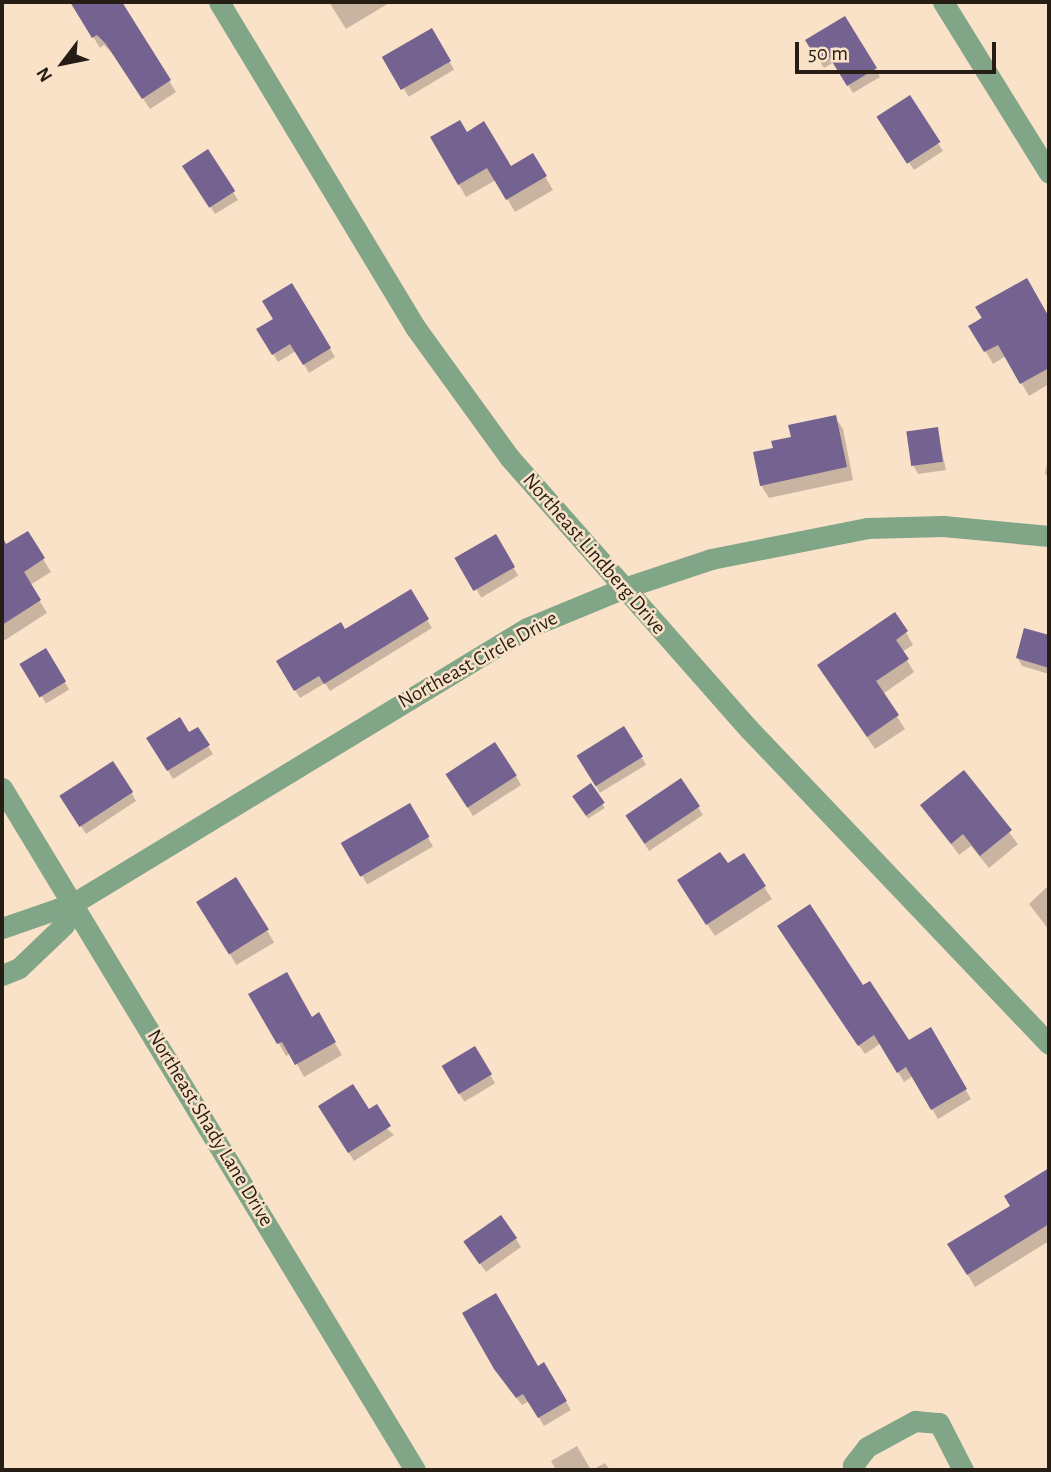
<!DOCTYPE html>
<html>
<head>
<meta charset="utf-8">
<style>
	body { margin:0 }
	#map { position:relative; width:1051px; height:1472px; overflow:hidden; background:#fae2c9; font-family:"Alegreya Sans",sans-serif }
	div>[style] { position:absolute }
	.shadow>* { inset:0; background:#0003; transform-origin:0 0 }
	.building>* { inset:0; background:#746290; transform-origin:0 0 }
	.minor>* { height:21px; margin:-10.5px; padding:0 10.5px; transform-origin:10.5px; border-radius:10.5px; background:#80a587 }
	span { translate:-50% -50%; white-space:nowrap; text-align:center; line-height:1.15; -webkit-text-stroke:5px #fae2c9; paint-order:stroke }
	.street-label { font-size:21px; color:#261e15 }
	.frame { position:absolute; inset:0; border:4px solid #261e15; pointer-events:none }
	.north { position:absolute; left:28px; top:28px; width:70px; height:70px; -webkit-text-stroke:5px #fae2c9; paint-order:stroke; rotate:238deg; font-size:19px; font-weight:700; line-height:28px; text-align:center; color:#261e15 }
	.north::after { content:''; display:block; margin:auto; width:24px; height:32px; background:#261e15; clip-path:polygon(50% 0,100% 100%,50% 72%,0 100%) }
	.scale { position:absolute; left:795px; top:42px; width:201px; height:32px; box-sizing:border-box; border:4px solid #261e15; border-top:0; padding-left:9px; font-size:21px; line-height:24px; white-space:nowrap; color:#261e15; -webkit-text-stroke:5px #fae2c9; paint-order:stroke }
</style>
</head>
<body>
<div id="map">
	<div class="shadow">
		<div style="clip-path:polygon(72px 2px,121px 2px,176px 92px,150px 109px,115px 56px,104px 45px,100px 48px)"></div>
		<div style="clip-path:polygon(329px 2px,388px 2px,389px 3px,346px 29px)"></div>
		<div style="clip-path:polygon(845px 18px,880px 77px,853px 93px,834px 62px,824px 68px,807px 40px)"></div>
		<div style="left:431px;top:31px;width:45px;height:53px;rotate:59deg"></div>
		<div style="clip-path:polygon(909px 98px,943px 151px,914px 170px,884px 125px)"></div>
		<div style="clip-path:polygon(466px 134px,510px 169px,533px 156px,553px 190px,515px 212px,496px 180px,466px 197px,432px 138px)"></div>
		<div style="clip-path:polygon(185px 166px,233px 192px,238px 200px,215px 214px)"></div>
		<div style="clip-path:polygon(1026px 280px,1049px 321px,1049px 384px,1029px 396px,1006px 356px,993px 364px,971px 326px)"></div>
		<div style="clip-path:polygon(291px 285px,335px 357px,309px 373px,296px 351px,278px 362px,258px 329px,275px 319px)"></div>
		<div style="clip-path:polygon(835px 417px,843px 429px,853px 480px,769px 498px,761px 485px,775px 449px)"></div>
		<div style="clip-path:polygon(937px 429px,946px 470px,918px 474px,913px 465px)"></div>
		<div style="clip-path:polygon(1049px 456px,1049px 480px,1045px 473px)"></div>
		<div style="clip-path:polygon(27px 533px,51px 572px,30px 585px,47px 613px,2px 642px,2px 582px,7px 578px,2px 570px,2px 549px)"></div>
		<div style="left:495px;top:537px;width:45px;height:43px;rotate:59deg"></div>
		<div style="clip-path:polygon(410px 591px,432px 628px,330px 691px,325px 683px,300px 698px,278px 662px,344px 631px)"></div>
		<div style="clip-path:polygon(1025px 630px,1049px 637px,1049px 674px,1022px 666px,1018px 658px)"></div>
		<div style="clip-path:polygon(906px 632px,913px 645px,902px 652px,914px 672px,883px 694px,905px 729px,875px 749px,827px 678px)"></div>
		<div style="left:46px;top:651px;width:45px;height:27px;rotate:59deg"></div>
		<div style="left:624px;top:728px;width:43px;height:54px;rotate:59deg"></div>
		<div style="clip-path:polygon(197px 729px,213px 754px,173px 779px,149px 738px,189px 734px)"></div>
		<div style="clip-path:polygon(963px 772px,1018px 844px,989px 868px,971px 846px,959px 855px,923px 805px)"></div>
		<div style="clip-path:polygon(516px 776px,521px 785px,473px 816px,453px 784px)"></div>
		<div style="left:591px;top:786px;width:26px;height:20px;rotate:58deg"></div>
		<div style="clip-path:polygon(131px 792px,136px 801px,86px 834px,67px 805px)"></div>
		<div style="left:409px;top:805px;width:48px;height:76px;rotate:60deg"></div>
		<div style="clip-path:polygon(698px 807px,703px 815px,649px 851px,632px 824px)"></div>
		<div style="left:236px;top:879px;width:74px;height:44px;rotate:59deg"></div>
		<div style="clip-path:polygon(764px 887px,772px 899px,715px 936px,686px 893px)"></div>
		<div style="clip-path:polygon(1047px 887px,1049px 890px,1049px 930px,1029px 904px)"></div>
		<div style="clip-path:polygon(785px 937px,908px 1042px,930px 1029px,971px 1099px,938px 1119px,913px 1076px,904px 1082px,881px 1043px,865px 1054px)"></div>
		<div style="clip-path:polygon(251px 994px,311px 1019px,318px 1015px,342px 1055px,304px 1077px,291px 1053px,286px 1056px)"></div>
		<div style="left:474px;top:1048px;width:41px;height:36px;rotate:59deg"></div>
		<div style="clip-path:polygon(320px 1107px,368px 1111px,394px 1135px,354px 1161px)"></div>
		<div style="clip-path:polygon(1049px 1170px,1049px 1241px,975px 1287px,950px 1244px,1012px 1206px,1006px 1197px)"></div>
		<div style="clip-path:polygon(516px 1239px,521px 1247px,486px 1272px,471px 1251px)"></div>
		<div style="clip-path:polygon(544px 1365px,571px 1410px,544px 1426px,529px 1401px,522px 1405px,501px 1378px)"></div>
		<div style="clip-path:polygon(577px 1446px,591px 1470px,556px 1470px,551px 1461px)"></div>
		<div style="clip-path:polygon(605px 1463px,610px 1470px,592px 1470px)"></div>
	</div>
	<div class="building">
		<div style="clip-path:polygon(70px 2px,122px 2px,171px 80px,142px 99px,106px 44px,97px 35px,92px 38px)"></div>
		<div style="clip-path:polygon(845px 16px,877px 68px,847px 86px,828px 55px,818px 61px,805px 40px)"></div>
		<div style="left:432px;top:28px;width:38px;height:58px;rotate:60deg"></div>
		<div style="left:910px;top:95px;width:56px;height:40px;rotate:57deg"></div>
		<div style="clip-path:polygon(460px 120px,467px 132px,484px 121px,511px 166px,533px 153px,547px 176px,506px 200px,487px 168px,458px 185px,430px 137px)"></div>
		<div style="left:208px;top:149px;width:50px;height:31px;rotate:57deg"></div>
		<div style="clip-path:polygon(1027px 278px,1049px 317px,1049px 368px,1020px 384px,998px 345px,984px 352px,968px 326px,982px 318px,975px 307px)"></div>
		<div style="clip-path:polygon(292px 283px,331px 348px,303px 365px,290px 344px,272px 355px,256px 329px,273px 319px,262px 301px)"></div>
		<div style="clip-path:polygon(836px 415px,847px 467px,760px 486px,753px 452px,773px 448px,771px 441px,791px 437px,788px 425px)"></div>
		<div style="left:938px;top:427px;width:35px;height:32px;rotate:82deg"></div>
		<div style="clip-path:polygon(28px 531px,45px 558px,24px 572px,41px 600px,2px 625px,2px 536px,6px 544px)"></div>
		<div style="left:496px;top:534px;width:38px;height:48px;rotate:60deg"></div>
		<div style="clip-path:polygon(411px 589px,429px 619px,324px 684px,319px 676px,294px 691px,276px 661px,341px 622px,345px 629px)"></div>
		<div style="clip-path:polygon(895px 612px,908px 631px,896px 640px,909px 659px,876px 681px,899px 715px,867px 737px,817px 665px)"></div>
		<div style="clip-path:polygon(1024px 628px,1049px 635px,1049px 668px,1016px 658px)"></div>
		<div style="left:46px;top:648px;width:39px;height:31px;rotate:59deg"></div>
		<div style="clip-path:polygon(180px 717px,189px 732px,198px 727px,210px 745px,167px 771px,146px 738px)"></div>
		<div style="left:624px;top:726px;width:36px;height:56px;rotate:58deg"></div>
		<div style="left:495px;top:742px;width:40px;height:59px;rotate:57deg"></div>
		<div style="left:113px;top:761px;width:37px;height:64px;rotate:57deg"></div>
		<div style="clip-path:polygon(964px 770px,1012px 830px,980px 856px,963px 834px,951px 844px,920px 805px)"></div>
		<div style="left:681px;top:778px;width:34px;height:67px;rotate:56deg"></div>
		<div style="left:591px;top:783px;width:24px;height:23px;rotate:55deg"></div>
		<div style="left:410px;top:803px;width:39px;height:80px;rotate:60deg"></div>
		<div style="clip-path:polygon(720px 852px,728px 863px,744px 853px,766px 886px,706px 925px,677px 880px)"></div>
		<div style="left:236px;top:877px;width:62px;height:47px;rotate:58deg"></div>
		<div style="clip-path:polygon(810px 904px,863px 985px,870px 981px,909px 1040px,931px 1027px,967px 1089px,931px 1110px,906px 1067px,897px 1073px,874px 1035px,858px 1046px,777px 926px)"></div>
		<div style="clip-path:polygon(287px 972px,312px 1017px,319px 1012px,336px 1042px,295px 1065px,282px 1042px,277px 1044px,248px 994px)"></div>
		<div style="left:475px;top:1046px;width:33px;height:39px;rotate:59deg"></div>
		<div style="clip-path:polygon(353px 1084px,369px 1109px,377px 1104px,391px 1126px,348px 1153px,318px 1106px)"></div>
		<div style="clip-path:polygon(1049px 1168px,1049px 1224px,967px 1275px,947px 1244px,1010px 1206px,1004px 1196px)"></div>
		<div style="left:501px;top:1215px;width:28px;height:46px;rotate:55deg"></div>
		<div style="clip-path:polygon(496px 1293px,538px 1366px,544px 1362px,567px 1401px,538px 1418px,523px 1394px,516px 1398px,494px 1369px,462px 1313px)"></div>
	</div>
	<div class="minor">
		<div style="left:219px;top:2px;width:380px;rotate:58.9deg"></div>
		<div style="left:415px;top:327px;width:160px;rotate:54.1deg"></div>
		<div style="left:509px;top:457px;width:363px;rotate:48.6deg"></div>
		<div style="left:749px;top:729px;width:435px;rotate:46.4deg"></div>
		<div style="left:943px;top:2px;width:201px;rotate:58.2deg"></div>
		<div style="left:2px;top:788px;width:797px;rotate:58.8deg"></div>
		<div style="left:2px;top:928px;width:76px;rotate:-19.1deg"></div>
		<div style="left:74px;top:903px;width:530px;rotate:-31.26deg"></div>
		<div style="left:527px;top:628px;width:105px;rotate:-22.4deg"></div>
		<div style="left:624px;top:588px;width:92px;rotate:-18.4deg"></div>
		<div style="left:711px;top:559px;width:159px;rotate:-11.2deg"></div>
		<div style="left:867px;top:528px;width:76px;rotate:-1.5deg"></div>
		<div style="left:943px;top:526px;width:106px;rotate:5.4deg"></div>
		<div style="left:2px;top:975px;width:18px;rotate:-22deg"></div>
		<div style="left:19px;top:968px;width:62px;rotate:-43.7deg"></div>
		<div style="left:64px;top:925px;width:24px;rotate:-66deg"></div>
		<div style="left:855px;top:1470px;width:5px;rotate:-112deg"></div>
		<div style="left:853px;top:1465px;width:23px;rotate:-52deg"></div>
		<div style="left:867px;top:1447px;width:55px;rotate:-28.4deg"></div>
		<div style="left:915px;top:1421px;width:24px;rotate:5deg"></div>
		<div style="left:939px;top:1423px;width:53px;rotate:62.9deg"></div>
	</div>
	<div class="street-label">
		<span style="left:594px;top:554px;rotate:49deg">Northeast Lindberg Drive</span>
		<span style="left:478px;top:660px;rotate:-29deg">Northeast Circle Drive</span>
		<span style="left:210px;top:1128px;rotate:59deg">Northeast Shady Lane Drive</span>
	</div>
	<div class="frame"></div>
	<div class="north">N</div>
	<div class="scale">50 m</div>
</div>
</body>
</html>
